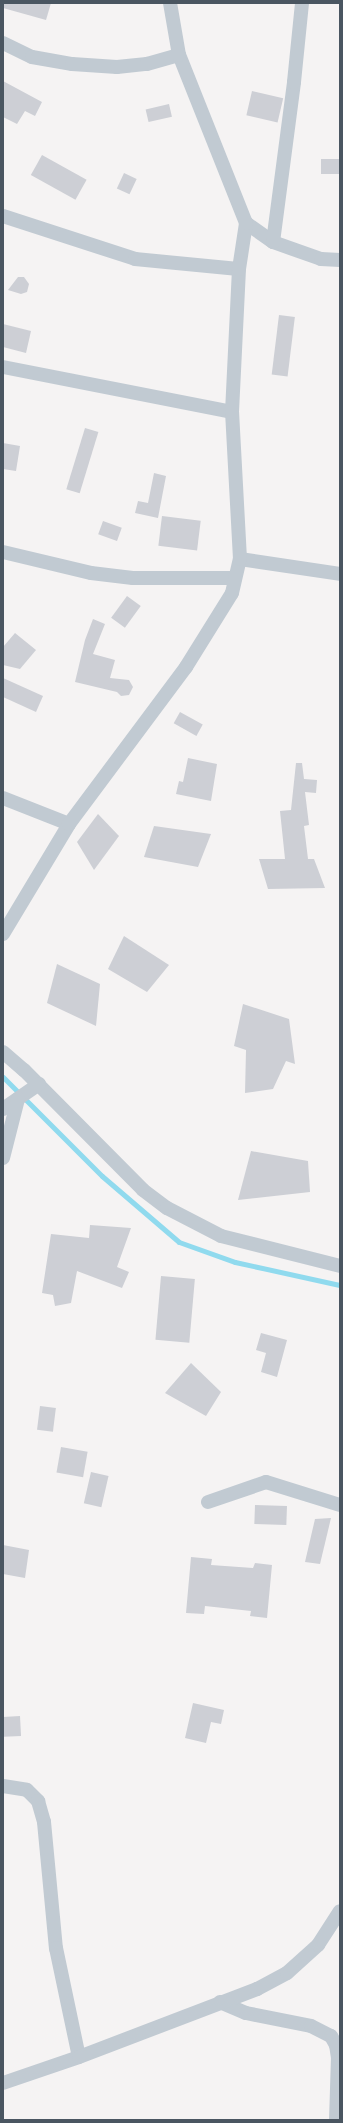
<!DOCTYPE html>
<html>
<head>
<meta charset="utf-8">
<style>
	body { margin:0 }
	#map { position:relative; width:343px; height:2123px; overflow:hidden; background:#f5f3f3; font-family:"Open Sans",sans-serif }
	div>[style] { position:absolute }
	.stream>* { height:5px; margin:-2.5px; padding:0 2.5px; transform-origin:2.5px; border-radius:2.5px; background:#90daee }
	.building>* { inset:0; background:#cdcfd5; transform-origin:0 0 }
	.minor>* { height:14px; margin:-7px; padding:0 7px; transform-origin:7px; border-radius:7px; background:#c1cad2 }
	span { translate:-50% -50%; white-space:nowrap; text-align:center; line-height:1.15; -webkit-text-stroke:3px #fff; paint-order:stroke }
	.frame { position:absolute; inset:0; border:4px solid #4a5661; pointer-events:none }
</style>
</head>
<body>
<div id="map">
	<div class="stream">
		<div style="left:3px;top:1077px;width:140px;rotate:45deg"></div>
		<div style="left:102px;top:1176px;width:101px;rotate:40.6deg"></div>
		<div style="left:179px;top:1242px;width:59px;rotate:19.7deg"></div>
		<div style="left:235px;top:1262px;width:107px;rotate:12.4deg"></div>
	</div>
	<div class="building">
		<div style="clip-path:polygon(3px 3px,51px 3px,46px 20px,3px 8px)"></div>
		<div style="clip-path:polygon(3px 81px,42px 102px,35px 116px,25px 111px,17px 124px,3px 117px)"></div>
		<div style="left:252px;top:91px;width:32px;height:25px;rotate:13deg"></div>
		<div style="left:169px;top:104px;width:13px;height:24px;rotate:77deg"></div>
		<div style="left:42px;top:155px;width:51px;height:23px;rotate:29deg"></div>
		<div style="left:321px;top:159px;width:19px;height:15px"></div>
		<div style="left:124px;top:173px;width:14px;height:17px;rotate:25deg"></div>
		<div style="clip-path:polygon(18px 277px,24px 277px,29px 284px,27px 292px,21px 294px,8px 290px)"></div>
		<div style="left:279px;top:315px;width:16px;height:60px;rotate:7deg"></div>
		<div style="clip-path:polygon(3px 324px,31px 331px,26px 353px,3px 347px)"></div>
		<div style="left:85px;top:428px;width:14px;height:64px;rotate:17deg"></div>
		<div style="clip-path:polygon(3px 443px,20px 446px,16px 471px,3px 469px)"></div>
		<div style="clip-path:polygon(154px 473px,166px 476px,158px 518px,135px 513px,138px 501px,148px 503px)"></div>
		<div style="left:162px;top:516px;width:39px;height:30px;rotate:7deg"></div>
		<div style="left:103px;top:521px;width:20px;height:14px;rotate:20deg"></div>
		<div style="left:127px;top:596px;width:17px;height:27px;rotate:36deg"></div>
		<div style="clip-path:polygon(93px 619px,105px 624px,93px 654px,115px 660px,110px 678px,129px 680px,133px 687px,129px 695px,121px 696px,117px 692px,75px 682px,85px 640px)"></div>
		<div style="clip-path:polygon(15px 633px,36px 650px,20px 669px,3px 665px,3px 647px)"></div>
		<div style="clip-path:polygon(3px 678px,43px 696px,36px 712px,3px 697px)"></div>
		<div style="left:180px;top:712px;width:26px;height:13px;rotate:29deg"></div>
		<div style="clip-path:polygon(188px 758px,217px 764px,211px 801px,176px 794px,179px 781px,183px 782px)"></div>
		<div style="clip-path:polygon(296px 763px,302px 763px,304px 779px,317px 780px,316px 793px,305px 792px,309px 825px,304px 826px,308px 859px,314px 859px,325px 888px,268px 889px,259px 859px,285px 859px,280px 811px,291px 810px)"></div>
		<div style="clip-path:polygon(98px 814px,119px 836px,94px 870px,77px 842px)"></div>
		<div style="clip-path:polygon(154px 826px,211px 834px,198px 867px,144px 857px)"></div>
		<div style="clip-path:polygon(124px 936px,169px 965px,147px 992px,108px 969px)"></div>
		<div style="clip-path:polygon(57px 964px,100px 984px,96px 1026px,47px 1003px)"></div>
		<div style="clip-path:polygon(243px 1004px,289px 1019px,295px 1064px,286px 1061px,273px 1089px,245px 1093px,246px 1050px,234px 1046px)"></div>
		<div style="clip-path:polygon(251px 1151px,308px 1161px,310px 1192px,238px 1200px)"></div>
		<div style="clip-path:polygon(90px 1225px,131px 1228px,117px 1267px,129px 1272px,122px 1288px,77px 1271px,71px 1303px,55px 1306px,53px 1295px,42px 1293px,51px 1234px,89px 1238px)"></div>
		<div style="left:161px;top:1276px;width:34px;height:64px;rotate:5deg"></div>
		<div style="clip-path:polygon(261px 1333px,287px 1340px,277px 1377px,261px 1372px,266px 1353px,256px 1350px)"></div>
		<div style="clip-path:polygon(191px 1363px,221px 1392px,206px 1416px,165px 1393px)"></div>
		<div style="left:40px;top:1406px;width:16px;height:24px;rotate:7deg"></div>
		<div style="left:61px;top:1447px;width:27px;height:26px;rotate:10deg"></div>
		<div style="left:91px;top:1472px;width:18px;height:32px;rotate:13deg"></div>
		<div style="left:255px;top:1505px;width:32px;height:19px;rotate:2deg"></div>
		<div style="clip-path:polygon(331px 1518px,320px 1564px,305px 1562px,315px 1519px)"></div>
		<div style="clip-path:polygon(3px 1545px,29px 1550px,25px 1578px,3px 1574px)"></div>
		<div style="clip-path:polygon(191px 1557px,212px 1559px,211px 1565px,253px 1568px,255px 1563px,272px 1565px,267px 1618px,250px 1616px,251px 1611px,205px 1606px,204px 1614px,186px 1613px)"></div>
		<div style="clip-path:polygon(193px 1703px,224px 1710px,221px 1724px,211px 1722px,206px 1743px,185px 1738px)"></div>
		<div style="left:20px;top:1716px;width:20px;height:17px;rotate:87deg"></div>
	</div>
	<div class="minor">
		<div style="left:3px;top:43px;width:32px;rotate:26deg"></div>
		<div style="left:32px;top:57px;width:41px;rotate:9.9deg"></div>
		<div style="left:72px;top:64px;width:45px;rotate:3.8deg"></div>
		<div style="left:117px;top:67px;width:30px;rotate:-6deg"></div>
		<div style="left:147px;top:64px;width:33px;rotate:-16deg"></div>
		<div style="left:3px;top:216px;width:139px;rotate:18deg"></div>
		<div style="left:135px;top:259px;width:104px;rotate:5.5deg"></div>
		<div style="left:246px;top:223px;width:33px;rotate:35deg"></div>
		<div style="left:273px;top:242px;width:51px;rotate:19.5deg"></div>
		<div style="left:321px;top:259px;width:19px;rotate:3deg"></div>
		<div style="left:273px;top:242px;width:161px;rotate:-82.5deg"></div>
		<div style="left:294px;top:82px;width:79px;rotate:-84.2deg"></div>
		<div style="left:3px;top:367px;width:233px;rotate:11.1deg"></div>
		<div style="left:3px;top:552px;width:90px;rotate:13.4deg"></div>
		<div style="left:91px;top:573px;width:42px;rotate:6.8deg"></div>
		<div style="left:133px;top:578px;width:102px"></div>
		<div style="left:240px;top:559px;width:101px;rotate:8.5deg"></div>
		<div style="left:3px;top:798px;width:71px;rotate:21.5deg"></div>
		<div style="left:3px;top:934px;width:128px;rotate:-59deg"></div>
		<div style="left:69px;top:824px;width:196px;rotate:-53.3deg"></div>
		<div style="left:186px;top:667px;width:87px;rotate:-58.1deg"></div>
		<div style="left:232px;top:593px;width:35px;rotate:-77deg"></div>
		<div style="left:240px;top:559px;width:147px;rotate:-93.1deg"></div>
		<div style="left:232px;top:412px;width:143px;rotate:-87.2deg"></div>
		<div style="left:239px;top:269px;width:47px;rotate:-81.3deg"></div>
		<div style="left:246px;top:223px;width:181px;rotate:-111.7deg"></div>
		<div style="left:179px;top:55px;width:53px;rotate:-99.8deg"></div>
		<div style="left:3px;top:1052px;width:28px;rotate:41deg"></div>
		<div style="left:24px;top:1070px;width:169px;rotate:45.2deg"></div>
		<div style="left:143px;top:1190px;width:30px;rotate:37deg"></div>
		<div style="left:167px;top:1208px;width:61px;rotate:27.4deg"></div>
		<div style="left:221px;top:1236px;width:123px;rotate:14.1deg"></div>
		<div style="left:3px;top:1109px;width:44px;rotate:-34.8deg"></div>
		<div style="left:3px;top:1158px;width:61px;rotate:-75.7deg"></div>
		<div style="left:208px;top:1502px;width:61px;rotate:-19deg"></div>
		<div style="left:266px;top:1482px;width:77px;rotate:17.3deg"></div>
		<div style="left:3px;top:1786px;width:24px;rotate:9deg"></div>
		<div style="left:27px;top:1790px;width:16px;rotate:45deg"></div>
		<div style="left:38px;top:1801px;width:22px;rotate:74deg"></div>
		<div style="left:44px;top:1822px;width:127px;rotate:84.6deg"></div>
		<div style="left:56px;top:1948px;width:111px;rotate:78.1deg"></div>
		<div style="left:220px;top:2002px;width:28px;rotate:23deg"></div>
		<div style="left:246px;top:2013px;width:66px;rotate:11.3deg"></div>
		<div style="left:311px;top:2026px;width:22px;rotate:27deg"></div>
		<div style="left:331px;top:2036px;width:10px;rotate:61deg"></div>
		<div style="left:336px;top:2045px;width:12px;rotate:81deg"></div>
		<div style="left:338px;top:2057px;width:63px;rotate:91.8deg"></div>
		<div style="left:3px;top:2083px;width:80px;rotate:-18.9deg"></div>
		<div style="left:79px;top:2057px;width:191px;rotate:-20.9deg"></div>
		<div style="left:257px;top:1989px;width:34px;rotate:-28deg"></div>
		<div style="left:287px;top:1973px;width:42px;rotate:-42.1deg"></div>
		<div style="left:318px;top:1945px;width:40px;rotate:-57.1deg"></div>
	</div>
	<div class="frame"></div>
</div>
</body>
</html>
